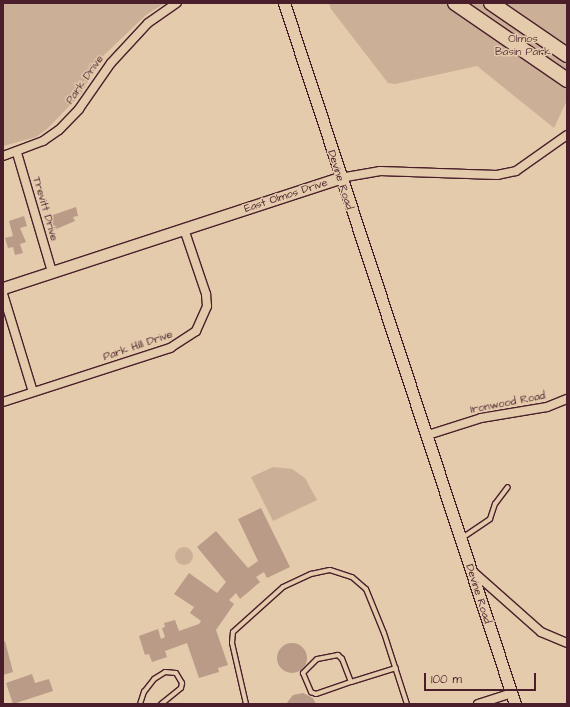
<!DOCTYPE html>
<html>
<head>
<meta charset="utf-8">
<style>
	body { margin:0 }
	#map { position:relative; width:570px; height:707px; overflow:hidden; background:#e4cbac; font-family:"Architects Daughter",sans-serif }
	div>[style] { position:absolute }
	.green>* { inset:0; background:#cbaf97 }
	.round { border-radius:50% }
	.building>* { inset:0; background:#b99b88 }
	.roads { filter:drop-shadow(1px 0 #4a1f2b) drop-shadow(-1px 0 #4a1f2b) drop-shadow(0 1px #4a1f2b) drop-shadow(0 -1px #4a1f2b) }
	.lane>* { height:4px; margin:-2px; padding:0 2px; transform-origin:2px; border-radius:2px; background:#e4cbac }
	.street>* { height:8px; margin:-4px; padding:0 4px; transform-origin:4px; border-radius:4px; background:#e4cbac }
	.secondary>* { height:11px; margin:-5.5px; padding:0 5.5px; transform-origin:5.5px; border-radius:5.5px; background:#e4cbac }
	.highway>* { height:14px; margin:-7px; padding:0 7px; transform-origin:7px; border-radius:7px; background:#e4cbac }
	span { translate:-50% -50%; white-space:nowrap; text-align:center; line-height:1.15; -webkit-text-stroke:3px #e4cbac; paint-order:stroke }
	.park-label { font-size:11px; color:#5d353b }
	.street-label { font-size:11px; color:#4a1f2b }
	.frame { position:absolute; inset:0; border:4px solid #4a1f2b; pointer-events:none }
	.scale { position:absolute; left:424px; top:673px; width:112px; height:18px; box-sizing:border-box; border:2px solid #4a1f2b; border-top:0; padding-left:5px; font-size:12px; line-height:14px; white-space:nowrap; color:#4a1f2b; -webkit-text-stroke:3px #e4cbac; paint-order:stroke }
</style>
</head>
<body>
<div id="map">
	<div class="green">
		<div style="clip-path:polygon(3px 3px,165px 3px,146px 15px,102px 57px,81px 94px,47px 129px,36px 137px,3px 146px)"></div>
		<div style="clip-path:polygon(329px 3px,567px 3px,567px 100px,554px 128px,477px 66px,395px 84px,388px 83px,331px 9px)"></div>
		<div style="clip-path:polygon(273px 467px,292px 469px,305px 478px,317px 500px,273px 521px,251px 477px)"></div>
		<div class="round" style="left:175px;top:547px;width:18px;height:18px"></div>
	</div>
	<div class="building">
		<div style="clip-path:polygon(76px 207px,78px 216px,73px 217px,75px 221px,54px 230px,50px 216px)"></div>
		<div style="clip-path:polygon(24px 216px,27px 226px,20px 228px,26px 242px,20px 244px,23px 253px,15px 255px,13px 247px,8px 248px,5px 238px,13px 236px,9px 221px)"></div>
		<div style="clip-path:polygon(261px 508px,290px 567px,267px 578px,264px 572px,256px 577px,260px 582px,240px 599px,236px 593px,229px 600px,234px 604px,216px 630px,228px 665px,218px 668px,219px 672px,199px 678px,187px 643px,165px 651px,167px 657px,152px 662px,149px 654px,145px 655px,139px 636px,158px 629px,161px 639px,165px 637px,162px 628px,165px 627px,164px 623px,175px 620px,179px 631px,199px 624px,201px 621px,190px 613px,194px 607px,174px 594px,189px 573px,217px 593px,226px 582px,197px 547px,216px 531px,248px 568px,258px 561px,238px 519px)"></div>
		<div style="clip-path:polygon(5px 641px,13px 672px,3px 675px,3px 642px)"></div>
		<div class="round" style="left:277px;top:643px;width:30px;height:30px"></div>
		<div style="clip-path:polygon(32px 674px,35px 683px,49px 679px,53px 691px,13px 704px,6px 683px)"></div>
		<div style="clip-path:polygon(303px 693px,313px 698px,316px 704px,286px 704px,293px 695px)"></div>
	</div>
	<div class="roads">
		<div class="lane">
			<div style="left:462px;top:538px;width:34px;rotate:-34deg"></div>
			<div style="left:490px;top:519px;width:16px;rotate:-72deg"></div>
			<div style="left:495px;top:504px;width:21px;rotate:-53deg"></div>
			<div style="left:351px;top:682px;width:25px;rotate:-111deg"></div>
			<div style="left:342px;top:659px;width:6px;rotate:-135deg"></div>
			<div style="left:338px;top:655px;width:21px;rotate:169deg"></div>
			<div style="left:317px;top:659px;width:20px;rotate:135deg"></div>
			<div style="left:303px;top:673px;width:21px;rotate:67deg"></div>
			<div style="left:311px;top:692px;width:5px;rotate:22deg"></div>
			<div style="left:316px;top:694px;width:37px;rotate:-19deg"></div>
			<div style="left:351px;top:682px;width:47px;rotate:-17.3deg"></div>
			<div style="left:140px;top:704px;width:13px;rotate:-72deg"></div>
			<div style="left:144px;top:692px;width:16px;rotate:-52deg"></div>
			<div style="left:154px;top:679px;width:13px;rotate:-32deg"></div>
			<div style="left:165px;top:672px;width:11px;rotate:5deg"></div>
			<div style="left:176px;top:673px;width:12px;rotate:59deg"></div>
			<div style="left:182px;top:683px;width:5px;rotate:101deg"></div>
			<div style="left:181px;top:688px;width:26px;rotate:141deg"></div>
			<div style="left:246px;top:704px;width:63px;rotate:-102.9deg"></div>
			<div style="left:232px;top:643px;width:11px;rotate:-85deg"></div>
			<div style="left:233px;top:632px;width:67px;rotate:-42deg"></div>
			<div style="left:283px;top:587px;width:31px;rotate:-25deg"></div>
			<div style="left:311px;top:574px;width:19px;rotate:-12deg"></div>
			<div style="left:330px;top:570px;width:23px;rotate:18deg"></div>
			<div style="left:352px;top:577px;width:18px;rotate:41deg"></div>
			<div style="left:366px;top:589px;width:48px;rotate:67.8deg"></div>
			<div style="left:384px;top:633px;width:75px;rotate:72.1deg"></div>
		</div>
		<div class="street">
			<div style="left:17px;top:153px;width:124px;rotate:73.6deg"></div>
			<div style="left:3px;top:156px;width:43px;rotate:-20.6deg"></div>
			<div style="left:43px;top:141px;width:19px;rotate:-35deg"></div>
			<div style="left:59px;top:130px;width:29px;rotate:-46deg"></div>
			<div style="left:79px;top:109px;width:56px;rotate:-55.2deg"></div>
			<div style="left:111px;top:63px;width:54px;rotate:-47.2deg"></div>
			<div style="left:148px;top:23px;width:35px;rotate:-35deg"></div>
			<div style="left:340px;top:178px;width:41px;rotate:-9.9deg"></div>
			<div style="left:380px;top:171px;width:117px;rotate:2deg"></div>
			<div style="left:497px;top:175px;width:19px;rotate:-12deg"></div>
			<div style="left:516px;top:171px;width:62px;rotate:-35.2deg"></div>
			<div style="left:3px;top:294px;width:102px;rotate:73deg"></div>
			<div style="left:3px;top:402px;width:176px;rotate:-17.9deg"></div>
			<div style="left:170px;top:348px;width:31px;rotate:-33deg"></div>
			<div style="left:196px;top:331px;width:27px;rotate:-66deg"></div>
			<div style="left:207px;top:306px;width:12px;rotate:-95deg"></div>
			<div style="left:206px;top:294px;width:69px;rotate:-108.7deg"></div>
			<div style="left:431px;top:434px;width:52px;rotate:-17.7deg"></div>
			<div style="left:481px;top:418px;width:67px;rotate:-9.5deg"></div>
			<div style="left:547px;top:407px;width:22px;rotate:-22deg"></div>
			<div style="left:470px;top:569px;width:95px;rotate:41.6deg"></div>
			<div style="left:541px;top:632px;width:28px;rotate:23deg"></div>
			<div style="left:478px;top:704px;width:35px;rotate:-18deg"></div>
		</div>
		<div class="secondary">
			<div style="left:284px;top:3px;width:738px;rotate:71.76deg"></div>
			<div style="left:3px;top:288px;width:354px;rotate:-18.1deg"></div>
		</div>
		<div class="highway">
			<div style="left:455px;top:3px;width:136px;rotate:34.5deg"></div>
			<div style="left:491px;top:3px;width:92px;rotate:34.4deg"></div>
		</div>
	</div>
	<div class="park-label">
		<span style="left:523px;top:46px">Olmos<br>Basin Park</span>
	</div>
	<div class="street-label">
		<span style="left:85px;top:80px;rotate:-55deg">Park Drive</span>
		<span style="left:340px;top:180px;rotate:72deg">Devine Road</span>
		<span style="left:286px;top:196px;rotate:-18deg">East Olmos Drive</span>
		<span style="left:45px;top:209px;rotate:74deg">Trevitt Drive</span>
		<span style="left:138px;top:346px;rotate:-19deg">Park Hill Drive</span>
		<span style="left:508px;top:403px;rotate:-11deg">Ironwood Road</span>
		<span style="left:478px;top:594px;rotate:72deg">Devine Road</span>
	</div>
	<div class="frame"></div>
	<div class="scale">100 m</div>
</div>
</body>
</html>
